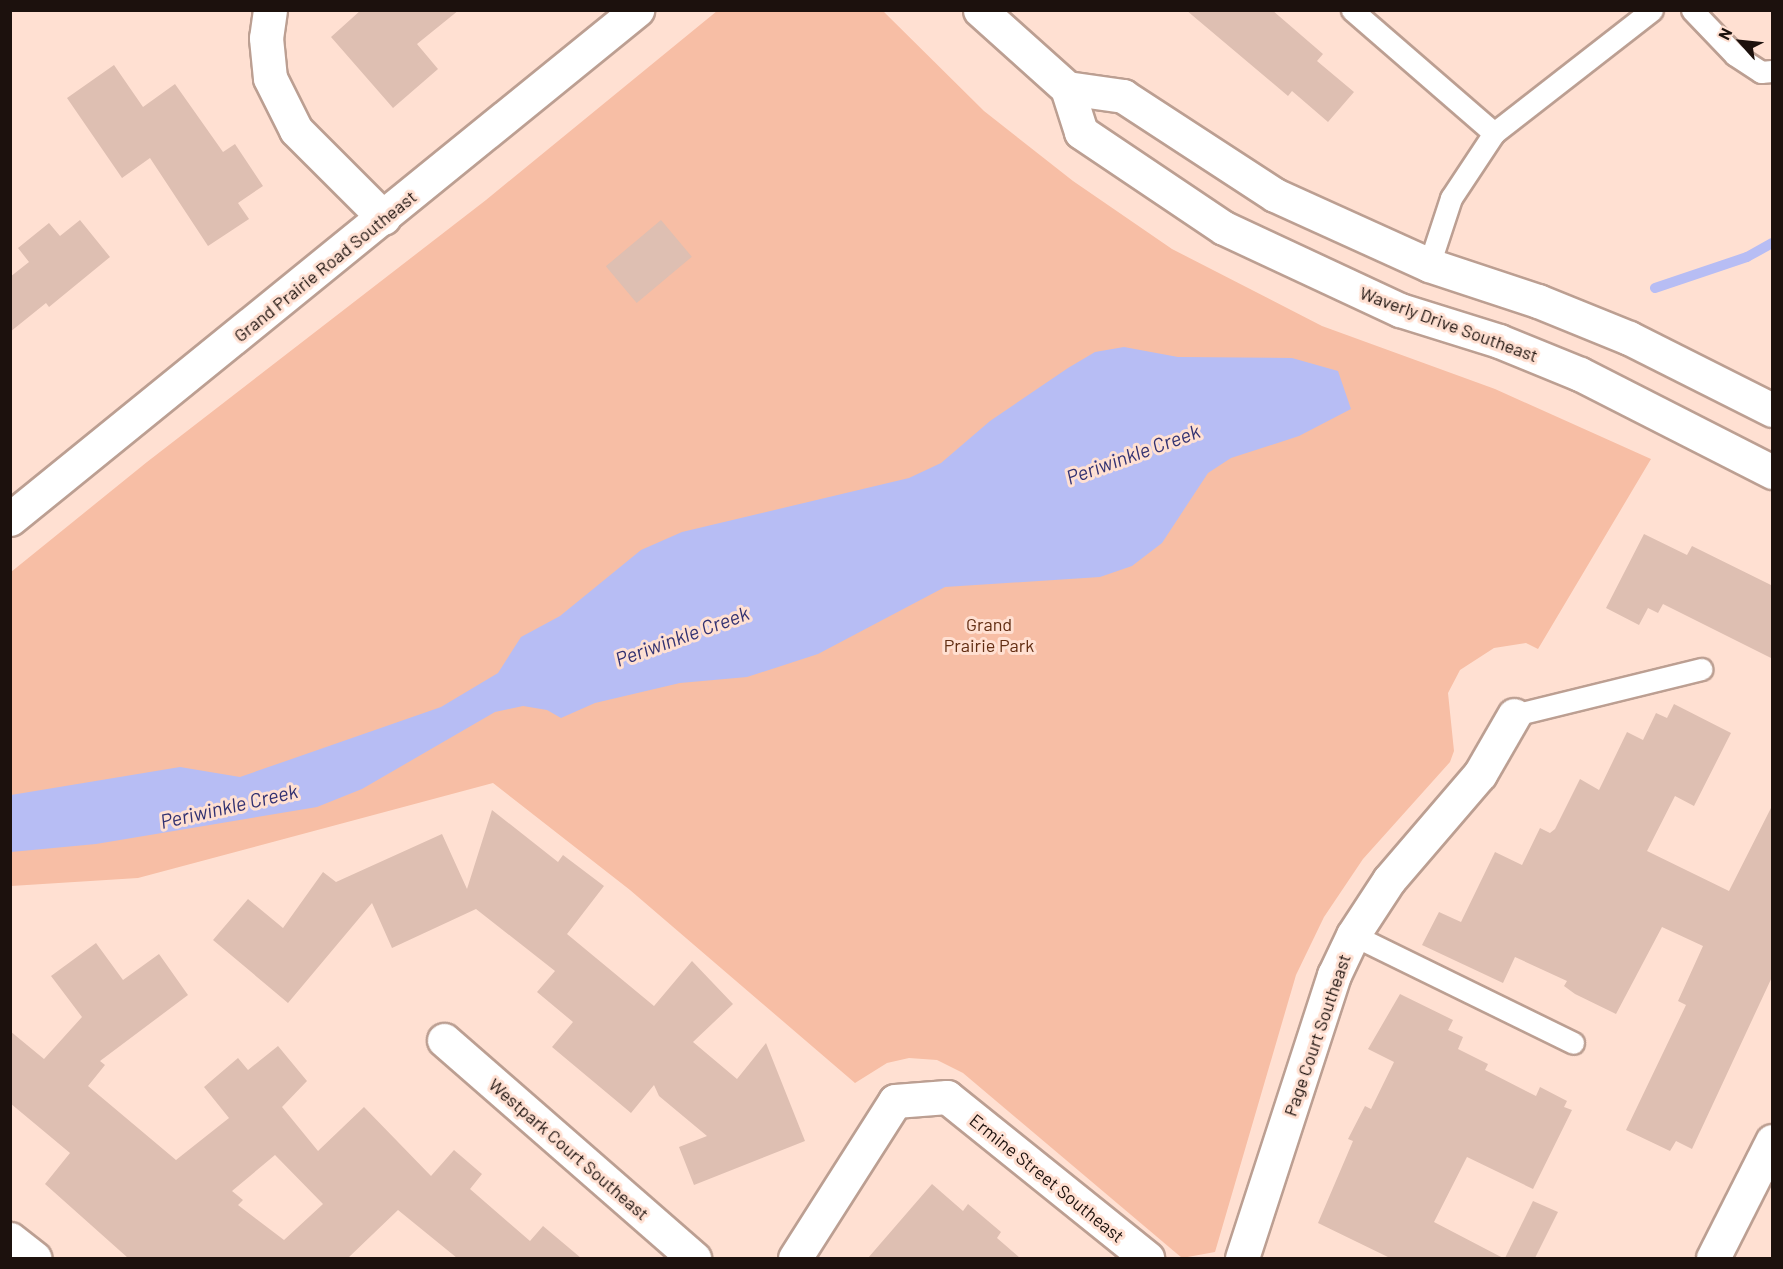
<!DOCTYPE html>
<html>
<head>
<meta charset="utf-8">
<style>
	body { margin:0 }
	#map { position:relative; width:1783px; height:1269px; overflow:hidden; background:#ffe0d2; font-family:Barlow,sans-serif }
	div>[style] { position:absolute }
	.green>* { inset:0; background:#f7bea5 }
	.water>* { inset:0; background:#b7bdf4 }
	.stream>* { height:10px; margin:-5px; padding:0 5px; transform-origin:5px; border-radius:5px; background:#b7bdf4 }
	.building>* { inset:0; background:#debfb2; transform-origin:0 0 }
	.roads { filter:drop-shadow(2px 0 #bc9f92) drop-shadow(-2px 0 #bc9f92) drop-shadow(0 2px #bc9f92) drop-shadow(0 -2px #bc9f92) }
	.service>* { height:21px; margin:-10.5px; padding:0 10.5px; transform-origin:10.5px; border-radius:10.5px; background:#fff }
	.minor>* { height:33px; margin:-16.5px; padding:0 16.5px; transform-origin:16.5px; border-radius:16.5px; background:#fff }
	.secondary>* { height:33px; margin:-16.5px; padding:0 16.5px; transform-origin:16.5px; border-radius:16.5px; background:#fff }
	span { translate:-50% -50%; white-space:nowrap; text-align:center; line-height:1.15; -webkit-text-stroke:6px #ffe0d2; paint-order:stroke }
	.street-label { font-size:18px; color:#1c110d }
	.park-label { font-size:18px; color:#622d12 }
	.water-label { font-size:20px; color:#323171; font-style:italic }
	.frame { position:absolute; inset:0; border:12px solid #1c110d; pointer-events:none }
	.north { position:absolute; left:1711px; top:12px; width:60px; height:60px; -webkit-text-stroke:4px #ffe0d2; paint-order:stroke; rotate:297deg; font-size:16px; font-weight:700; line-height:24px; text-align:center; color:#1c110d }
	.north::after { content:''; display:block; margin:auto; width:21px; height:27px; background:#1c110d; clip-path:polygon(50% 0,100% 100%,50% 72%,0 100%) }
</style>
</head>
<body>
<div id="map">
	<div class="green">
		<div style="clip-path:polygon(717px 11px,883px 11px,984px 111px,1073px 181px,1172px 249px,1322px 326px,1495px 389px,1651px 459px,1538px 649px,1526px 643px,1494px 648px,1460px 670px,1448px 693px,1454px 751px,1450px 762px,1363px 859px,1324px 917px,1296px 975px,1215px 1252px,1182px 1258px,963px 1073px,937px 1060px,909px 1058px,887px 1063px,855px 1083px,630px 890px,493px 783px,138px 878px,11px 886px,11px 572px,147px 462px,486px 200px)"></div>
	</div>
	<div class="water">
		<div style="clip-path:polygon(1124px 347px,1178px 357px,1292px 358px,1338px 371px,1351px 409px,1299px 436px,1231px 458px,1208px 473px,1162px 543px,1132px 566px,1100px 577px,945px 587px,818px 654px,747px 677px,680px 683px,595px 703px,561px 718px,547px 710px,523px 706px,495px 712px,362px 789px,317px 807px,96px 844px,11px 852px,11px 795px,180px 767px,240px 777px,441px 707px,498px 673px,521px 637px,560px 616px,641px 550px,682px 532px,909px 478px,941px 463px,990px 421px,1068px 368px,1095px 352px)"></div>
	</div>
	<div class="stream">
		<div style="left:1655px;top:288px;width:97px;rotate:-18.6deg"></div>
		<div style="left:1747px;top:257px;width:29px;rotate:-29deg"></div>
	</div>
	<div class="building">
		<div style="clip-path:polygon(361px 10px,459px 10px,417px 44px,438px 69px,393px 108px,331px 37px)"></div>
		<div style="clip-path:polygon(1186px 10px,1272px 10px,1323px 54px,1317px 61px,1354px 92px,1328px 122px,1292px 91px,1288px 96px)"></div>
		<div style="clip-path:polygon(114px 65px,143px 107px,175px 84px,223px 152px,235px 144px,263px 186px,238px 203px,249px 219px,208px 246px,150px 158px,122px 178px,67px 98px)"></div>
		<div style="clip-path:polygon(80px 220px,110px 257px,49px 307px,46px 303px,10px 332px,10px 277px,29px 262px,18px 248px,49px 223px,60px 236px)"></div>
		<div style="left:661px;top:220px;width:48px;height:72px;rotate:50deg"></div>
		<div style="clip-path:polygon(1644px 534px,1687px 555px,1692px 546px,1773px 586px,1773px 659px,1663px 604px,1658px 613px,1648px 608px,1639px 625px,1606px 608px)"></div>
		<div style="clip-path:polygon(1674px 704px,1731px 733px,1694px 806px,1675px 796px,1647px 851px,1729px 891px,1773px 804px,1773px 975px,1692px 1149px,1676px 1141px,1670px 1151px,1626px 1130px,1686px 1005px,1678px 1001px,1703px 946px,1662px 927px,1616px 1014px,1575px 994px,1564px 986px,1567px 981px,1515px 957px,1503px 983px,1422px 945px,1439px 912px,1461px 922px,1495px 852px,1522px 865px,1540px 828px,1550px 833px,1555px 829px,1580px 779px,1599px 790px,1627px 732px,1643px 740px,1656px 713px,1667px 718px)"></div>
		<div style="clip-path:polygon(492px 810px,558px 862px,563px 855px,604px 886px,567px 934px,654px 1006px,692px 961px,733px 1004px,693px 1042px,737px 1079px,766px 1043px,805px 1141px,694px 1185px,679px 1147px,707px 1136px,659px 1096px,654px 1085px,631px 1113px,552px 1047px,573px 1022px,537px 992px,555px 971px,476px 909px,392px 948px,372px 903px,288px 1003px,213px 940px,248px 899px,283px 928px,323px 872px,336px 882px,442px 834px,467px 889px)"></div>
		<div style="clip-path:polygon(evenodd,96px 943px,123px 980px,159px 954px,188px 995px,100px 1061px,105px 1065px,88px 1086px,176px 1160px,229px 1118px,204px 1087px,238px 1058px,248px 1070px,278px 1046px,307px 1081px,282px 1107px,318px 1151px,364px 1107px,431px 1176px,454px 1150px,482px 1174px,470px 1189px,530px 1241px,543px 1226px,581px 1258px,457px 1258px,398px 1210px,348px 1258px,128px 1258px,45px 1184px,70px 1153px,10px 1103px,10px 1031px,44px 1059px,82px 1017px,51px 976px,96px 943px,275px 1155px,323px 1204px,284px 1240px,238px 1205px,243px 1200px,232px 1191px,275px 1155px)"></div>
		<div style="clip-path:polygon(1400px 994px,1453px 1020px,1448px 1030px,1463px 1037px,1458px 1049px,1488px 1064px,1485px 1070px,1536px 1096px,1540px 1087px,1567px 1101px,1564px 1107px,1572px 1110px,1533px 1189px,1467px 1157px,1434px 1222px,1503px 1258px,1390px 1258px,1318px 1223px,1353px 1141px,1348px 1139px,1365px 1106px,1371px 1109px,1394px 1062px,1368px 1049px)"></div>
		<div style="clip-path:polygon(932px 1184px,963px 1211px,968px 1204px,1001px 1232px,997px 1238px,1020px 1258px,868px 1258px)"></div>
		<div style="clip-path:polygon(1533px 1201px,1558px 1212px,1535px 1258px,1505px 1258px)"></div>
	</div>
	<div class="roads">
		<div class="service">
			<div style="left:1352px;top:10px;width:188px;rotate:40.9deg"></div>
			<div style="left:1692px;top:10px;width:62px;rotate:46.3deg"></div>
			<div style="left:1735px;top:55px;width:31px;rotate:33deg"></div>
			<div style="left:1761px;top:72px;width:11px;rotate:-5deg"></div>
			<div style="left:1429px;top:265px;width:71px;rotate:-71.8deg"></div>
			<div style="left:1451px;top:198px;width:78px;rotate:-56.5deg"></div>
			<div style="left:1494px;top:133px;width:200px;rotate:-37.9deg"></div>
			<div style="left:1514px;top:715px;width:193px;rotate:-13.8deg"></div>
			<div style="left:1353px;top:935px;width:245px;rotate:26.1deg"></div>
		</div>
		<div class="minor">
			<div style="left:270px;top:10px;width:28px;rotate:98deg"></div>
			<div style="left:266px;top:38px;width:40px;rotate:84.3deg"></div>
			<div style="left:270px;top:78px;width:58px;rotate:63.4deg"></div>
			<div style="left:296px;top:130px;width:124px;rotate:45deg"></div>
			<div style="left:444px;top:1040px;width:332px;rotate:41.1deg"></div>
			<div style="left:10px;top:1239px;width:31px;rotate:38deg"></div>
			<div style="left:795px;top:1258px;width:186px;rotate:-57.5deg"></div>
			<div style="left:895px;top:1101px;width:52px;rotate:-4.4deg"></div>
			<div style="left:947px;top:1097px;width:257px;rotate:38.8deg"></div>
			<div style="left:1242px;top:1258px;width:298px;rotate:-72deg"></div>
			<div style="left:1334px;top:975px;width:44px;rotate:-64.6deg"></div>
			<div style="left:1353px;top:935px;width:66px;rotate:-56.8deg"></div>
			<div style="left:1389px;top:880px;width:140px;rotate:-49.4deg"></div>
			<div style="left:1480px;top:774px;width:68px;rotate:-60deg"></div>
			<div style="left:1713px;top:1258px;width:131px;rotate:-63.2deg"></div>
		</div>
		<div class="secondary">
			<div style="left:980px;top:10px;width:117px;rotate:41.9deg"></div>
			<div style="left:1067px;top:88px;width:57px;rotate:8.1deg"></div>
			<div style="left:1123px;top:96px;width:181px;rotate:33.1deg"></div>
			<div style="left:1275px;top:195px;width:169px;rotate:24.4deg"></div>
			<div style="left:1429px;top:265px;width:115px;rotate:18.3deg"></div>
			<div style="left:1538px;top:301px;width:98px;rotate:22.1deg"></div>
			<div style="left:1629px;top:338px;width:160px;rotate:26.7deg"></div>
			<div style="left:1067px;top:88px;width:46px;rotate:72.3deg"></div>
			<div style="left:1081px;top:132px;width:172px;rotate:33.9deg"></div>
			<div style="left:1224px;top:228px;width:194px;rotate:25deg"></div>
			<div style="left:1400px;top:310px;width:104px;rotate:17.4deg"></div>
			<div style="left:1499px;top:341px;width:87px;rotate:22.2deg"></div>
			<div style="left:1580px;top:374px;width:216px;rotate:27deg"></div>
			<div style="left:10px;top:519px;width:808px;rotate:-39.07deg"></div>
		</div>
	</div>
	<div class="street-label">
		<span style="left:325px;top:266px;rotate:-39deg">Grand Prairie Road Southeast</span>
		<span style="left:1449px;top:324px;rotate:20deg">Waverly Drive Southeast</span>
		<span style="left:1317px;top:1035px;rotate:-71deg">Page Court Southeast</span>
		<span style="left:569px;top:1149px;rotate:41deg">Westpark Court Southeast</span>
		<span style="left:1047px;top:1178px;rotate:39deg">Ermine Street Southeast</span>
	</div>
	<div class="park-label">
		<span style="left:989px;top:635px">Grand<br>Prairie Park</span>
	</div>
	<div class="water-label">
		<span style="left:1133px;top:454px;rotate:-20deg">Periwinkle Creek</span>
		<span style="left:682px;top:636px;rotate:-20deg">Periwinkle Creek</span>
		<span style="left:229px;top:806px;rotate:-13deg">Periwinkle Creek</span>
	</div>
	<div class="frame"></div>
	<div class="north">N</div>
</div>
</body>
</html>
